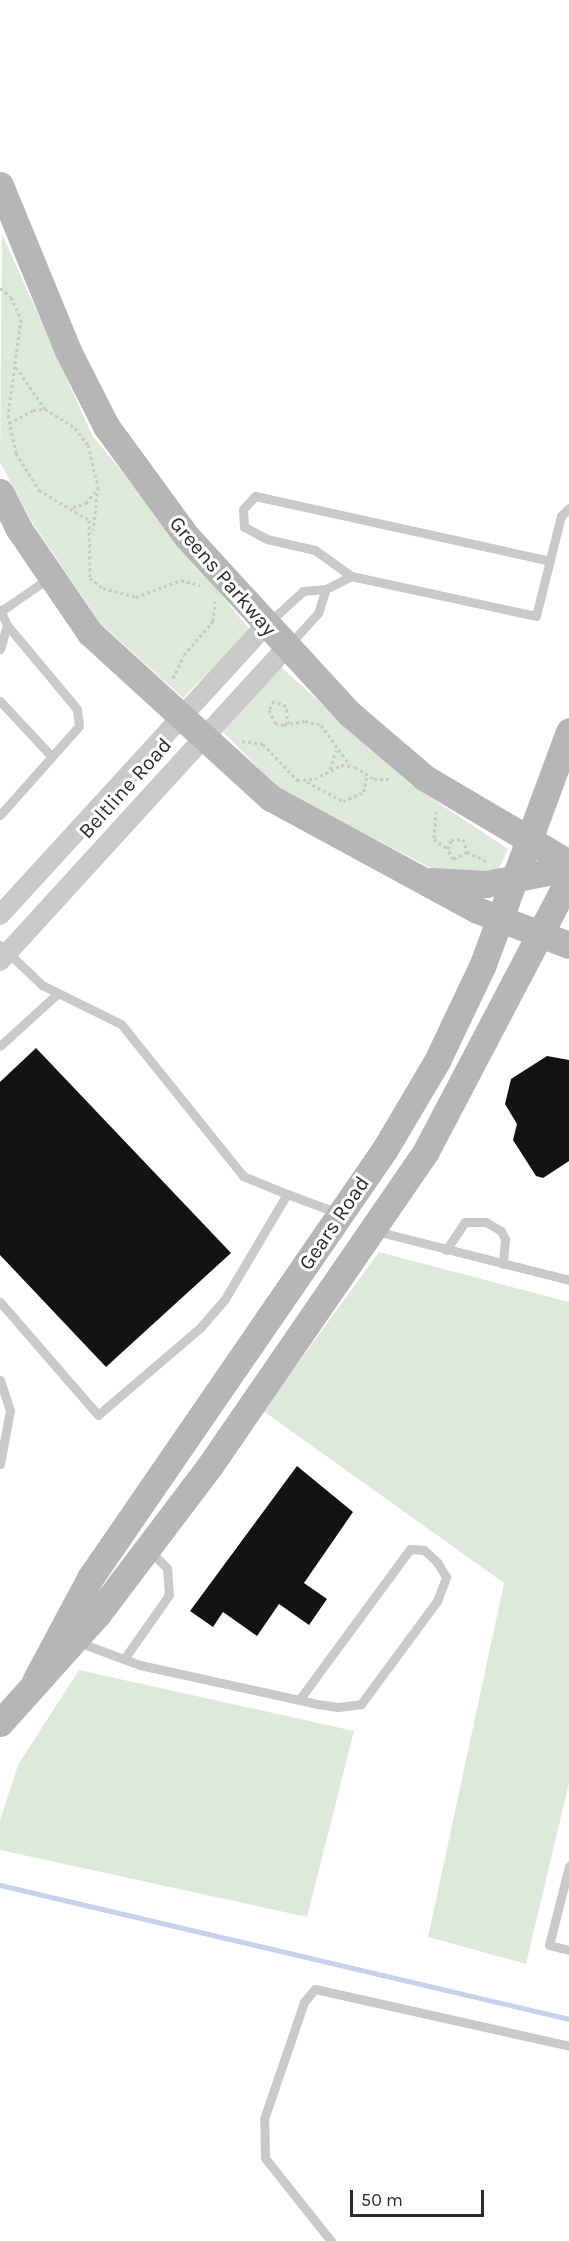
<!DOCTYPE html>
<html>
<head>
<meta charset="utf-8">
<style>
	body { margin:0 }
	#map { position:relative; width:569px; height:2241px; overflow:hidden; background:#fff; font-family:Karla,sans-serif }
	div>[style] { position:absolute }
	.green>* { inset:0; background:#deead9 }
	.stream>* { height:5px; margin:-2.5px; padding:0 2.5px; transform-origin:2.5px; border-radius:2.5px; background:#c4d2ea }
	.building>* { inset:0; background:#131313 }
	.path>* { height:3px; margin-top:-1.5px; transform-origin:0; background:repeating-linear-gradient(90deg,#c9c9c9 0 3px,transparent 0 6px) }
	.lane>* { height:9px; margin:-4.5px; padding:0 4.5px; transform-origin:4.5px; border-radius:4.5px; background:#c9c9c9 }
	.street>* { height:20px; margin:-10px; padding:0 10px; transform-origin:10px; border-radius:10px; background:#c9c9c9 }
	.secondary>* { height:27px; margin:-13.5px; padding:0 13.5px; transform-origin:13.5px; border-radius:13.5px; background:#b6b6b6 }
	span { translate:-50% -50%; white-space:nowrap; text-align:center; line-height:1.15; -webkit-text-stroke:6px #fff; paint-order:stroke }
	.street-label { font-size:21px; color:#2c2c2c }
	.scale { position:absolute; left:350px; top:2190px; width:134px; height:27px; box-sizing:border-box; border:3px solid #2c2c2c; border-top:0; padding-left:8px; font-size:18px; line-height:21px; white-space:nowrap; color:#2c2c2c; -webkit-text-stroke:4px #fff; paint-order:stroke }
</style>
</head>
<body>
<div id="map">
	<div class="green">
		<div style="clip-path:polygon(2px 234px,92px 435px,250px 630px,183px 698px,100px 623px,30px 519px,0 462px)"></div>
		<div style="clip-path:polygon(281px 667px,410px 784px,508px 849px,496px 875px,440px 873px,278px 788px,223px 732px)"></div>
		<div style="clip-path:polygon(379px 1252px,569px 1302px,569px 1783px,526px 1964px,428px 1937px,504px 1583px,263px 1411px)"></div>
		<div style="clip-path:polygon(79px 1670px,354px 1731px,307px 1917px,0 1850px,0 1820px,18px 1765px)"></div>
	</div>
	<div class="stream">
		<div style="left:0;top:1885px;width:585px;rotate:13.25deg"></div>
	</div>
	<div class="building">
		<div style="clip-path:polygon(36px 1048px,231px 1253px,106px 1367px,0 1255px,0 1082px)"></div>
		<div style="clip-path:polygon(547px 1056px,569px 1060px,569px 1161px,543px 1178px,536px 1176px,513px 1140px,517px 1124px,505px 1104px,511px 1079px)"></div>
		<div style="clip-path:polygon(297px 1466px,353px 1512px,304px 1583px,327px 1599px,309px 1625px,279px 1604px,257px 1636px,223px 1612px,213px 1627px,190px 1611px)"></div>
	</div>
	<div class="path">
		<div style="left:0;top:288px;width:14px;rotate:39deg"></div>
		<div style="left:11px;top:297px;width:24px;rotate:66deg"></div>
		<div style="left:21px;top:319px;width:97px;rotate:97.7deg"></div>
		<div style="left:8px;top:415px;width:39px;rotate:78deg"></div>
		<div style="left:16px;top:453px;width:44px;rotate:58.1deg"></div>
		<div style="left:39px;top:490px;width:58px;rotate:31deg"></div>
		<div style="left:89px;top:520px;width:58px;rotate:89deg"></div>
		<div style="left:90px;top:578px;width:16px;rotate:38deg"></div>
		<div style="left:103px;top:588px;width:34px;rotate:15deg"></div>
		<div style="left:136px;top:597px;width:48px;rotate:-20.7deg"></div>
		<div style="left:181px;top:580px;width:20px;rotate:15deg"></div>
		<div style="left:16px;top:367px;width:51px;rotate:55.4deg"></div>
		<div style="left:9px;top:423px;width:27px;rotate:-28deg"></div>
		<div style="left:33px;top:410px;width:12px;rotate:-5deg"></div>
		<div style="left:45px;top:409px;width:36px;rotate:32deg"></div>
		<div style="left:75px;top:428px;width:21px;rotate:53deg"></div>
		<div style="left:88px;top:445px;width:43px;rotate:76.6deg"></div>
		<div style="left:98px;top:487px;width:43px;rotate:96.6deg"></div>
		<div style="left:73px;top:507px;width:14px;rotate:-17deg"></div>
		<div style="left:86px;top:503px;width:18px;rotate:-52deg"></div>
		<div style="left:173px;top:678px;width:25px;rotate:-64deg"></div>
		<div style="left:184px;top:655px;width:45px;rotate:-49.5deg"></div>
		<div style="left:213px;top:621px;width:20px;rotate:-84deg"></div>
		<div style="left:288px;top:724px;width:18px;rotate:-96deg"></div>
		<div style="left:286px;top:706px;width:13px;rotate:-157deg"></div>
		<div style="left:274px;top:701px;width:10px;rotate:119deg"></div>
		<div style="left:269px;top:710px;width:14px;rotate:65deg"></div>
		<div style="left:275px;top:723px;width:9px;rotate:13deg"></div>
		<div style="left:284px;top:725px;width:21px;rotate:-11deg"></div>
		<div style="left:305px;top:721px;width:16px;rotate:14deg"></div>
		<div style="left:321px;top:725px;width:49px;rotate:54.1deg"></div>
		<div style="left:242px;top:741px;width:21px;rotate:8deg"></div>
		<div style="left:263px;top:744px;width:50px;rotate:46.6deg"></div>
		<div style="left:297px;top:780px;width:18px;rotate:-3deg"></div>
		<div style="left:315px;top:779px;width:30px;rotate:-28deg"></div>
		<div style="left:341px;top:765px;width:14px;rotate:8deg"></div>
		<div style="left:355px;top:767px;width:22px;rotate:32deg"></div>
		<div style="left:374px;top:779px;width:17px"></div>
		<div style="left:330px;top:769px;width:20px;rotate:-72deg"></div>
		<div style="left:307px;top:782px;width:41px;rotate:27.8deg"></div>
		<div style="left:343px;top:801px;width:23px;rotate:-23deg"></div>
		<div style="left:364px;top:792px;width:18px;rotate:-81deg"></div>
		<div style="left:436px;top:811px;width:28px;rotate:94deg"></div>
		<div style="left:434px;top:839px;width:17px;rotate:36deg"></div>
		<div style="left:467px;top:852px;width:16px;rotate:153deg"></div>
		<div style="left:453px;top:859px;width:11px;rotate:-117deg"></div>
		<div style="left:448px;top:849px;width:9px;rotate:-72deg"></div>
		<div style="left:451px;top:840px;width:12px;rotate:-5deg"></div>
		<div style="left:463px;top:839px;width:14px;rotate:73deg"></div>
		<div style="left:467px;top:852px;width:21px;rotate:25deg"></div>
	</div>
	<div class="lane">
		<div style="left:351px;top:576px;width:44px;rotate:-144.2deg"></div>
		<div style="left:315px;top:550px;width:49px;rotate:-167.1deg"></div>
		<div style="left:267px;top:539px;width:26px;rotate:-152deg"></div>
		<div style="left:244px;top:527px;width:18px;rotate:-93deg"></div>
		<div style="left:243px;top:509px;width:18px;rotate:-47deg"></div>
		<div style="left:255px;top:496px;width:302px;rotate:12.4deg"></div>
		<div style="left:0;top:610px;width:17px;rotate:65deg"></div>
		<div style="left:7px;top:625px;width:25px;rotate:106deg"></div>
		<div style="left:1px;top:611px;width:58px;rotate:-34.5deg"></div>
		<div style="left:268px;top:623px;width:47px;rotate:-42.4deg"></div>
		<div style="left:303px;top:591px;width:23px;rotate:-5deg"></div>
		<div style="left:326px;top:589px;width:28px;rotate:-27deg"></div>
		<div style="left:351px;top:576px;width:189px;rotate:12.2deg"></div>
		<div style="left:536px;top:616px;width:103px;rotate:-76deg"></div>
		<div style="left:561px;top:516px;width:11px;rotate:-45deg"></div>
		<div style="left:290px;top:644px;width:42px;rotate:-47.9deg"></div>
		<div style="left:318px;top:613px;width:25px;rotate:-72deg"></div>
		<div style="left:0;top:701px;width:76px;rotate:47.1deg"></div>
		<div style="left:0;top:815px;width:119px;rotate:-48.4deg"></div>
		<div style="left:79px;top:726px;width:17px;rotate:-97deg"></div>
		<div style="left:77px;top:709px;width:109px;rotate:-129.8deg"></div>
		<div style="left:0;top:945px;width:58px;rotate:43.6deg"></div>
		<div style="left:42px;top:985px;width:88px;rotate:26.3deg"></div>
		<div style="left:121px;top:1024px;width:195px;rotate:51.2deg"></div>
		<div style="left:243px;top:1176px;width:48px;rotate:22.2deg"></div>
		<div style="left:287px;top:1194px;width:122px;rotate:120.6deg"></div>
		<div style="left:225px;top:1299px;width:37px;rotate:131deg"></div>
		<div style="left:201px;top:1327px;width:135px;rotate:139.5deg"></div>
		<div style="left:98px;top:1415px;width:150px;rotate:-130.9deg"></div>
		<div style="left:0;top:1046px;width:77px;rotate:-42.4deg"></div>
		<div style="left:287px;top:1194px;width:54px;rotate:20.4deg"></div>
		<div style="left:376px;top:1231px;width:199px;rotate:14.2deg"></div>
		<div style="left:446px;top:1250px;width:34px;rotate:-56deg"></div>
		<div style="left:465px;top:1222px;width:21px"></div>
		<div style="left:486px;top:1222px;width:17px;rotate:31deg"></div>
		<div style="left:501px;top:1231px;width:9px;rotate:63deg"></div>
		<div style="left:505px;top:1239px;width:25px;rotate:95deg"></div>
		<div style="left:0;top:1380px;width:32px;rotate:72deg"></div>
		<div style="left:10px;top:1410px;width:55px;rotate:100.5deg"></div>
		<div style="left:78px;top:1642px;width:66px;rotate:20.4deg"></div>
		<div style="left:140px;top:1665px;width:181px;rotate:12.4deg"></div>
		<div style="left:317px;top:1704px;width:21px;rotate:8deg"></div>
		<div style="left:338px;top:1707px;width:23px;rotate:-7deg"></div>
		<div style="left:361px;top:1704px;width:128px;rotate:-53.6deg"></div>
		<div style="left:437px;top:1601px;width:26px;rotate:-69deg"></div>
		<div style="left:446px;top:1577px;width:17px;rotate:-121deg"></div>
		<div style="left:437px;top:1562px;width:18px;rotate:-137deg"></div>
		<div style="left:424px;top:1550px;width:14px;rotate:-176deg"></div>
		<div style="left:410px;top:1549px;width:187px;rotate:126.3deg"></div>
		<div style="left:124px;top:1659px;width:78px;rotate:-54.9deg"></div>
		<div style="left:169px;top:1595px;width:27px;rotate:-94deg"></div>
		<div style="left:167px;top:1568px;width:25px;rotate:-135deg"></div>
		<div style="left:569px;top:1866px;width:81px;rotate:104.2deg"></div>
		<div style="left:549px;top:1945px;width:21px;rotate:14deg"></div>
		<div style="left:331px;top:2241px;width:106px;rotate:-128.5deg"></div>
		<div style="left:265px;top:2158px;width:39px;rotate:-91deg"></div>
		<div style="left:264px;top:2119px;width:124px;rotate:-71.1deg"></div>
		<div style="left:304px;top:2002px;width:17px;rotate:-50deg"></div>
		<div style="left:315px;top:1989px;width:260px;rotate:12.6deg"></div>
	</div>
	<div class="street">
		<div style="left:0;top:915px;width:392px;rotate:-47.5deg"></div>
		<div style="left:0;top:961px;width:424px;rotate:-47.6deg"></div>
	</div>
	<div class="secondary">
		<div style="left:0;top:185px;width:179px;rotate:67.7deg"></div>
		<div style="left:68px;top:351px;width:84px;rotate:63.1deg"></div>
		<div style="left:106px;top:426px;width:137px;rotate:53.9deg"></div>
		<div style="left:187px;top:537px;width:241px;rotate:47.4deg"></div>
		<div style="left:350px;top:714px;width:99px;rotate:40.5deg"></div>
		<div style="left:425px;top:778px;width:167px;rotate:30.6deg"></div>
		<div style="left:0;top:492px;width:42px;rotate:62.8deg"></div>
		<div style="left:19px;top:529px;width:126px;rotate:55.7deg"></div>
		<div style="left:90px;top:633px;width:245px;rotate:42.4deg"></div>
		<div style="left:271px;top:798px;width:234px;rotate:28.5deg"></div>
		<div style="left:477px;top:910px;width:98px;rotate:20.8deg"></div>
		<div style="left:432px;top:881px;width:54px;rotate:3.2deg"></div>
		<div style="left:486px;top:884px;width:85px;rotate:-10.9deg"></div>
		<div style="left:35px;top:1681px;width:117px;rotate:-61.9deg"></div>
		<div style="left:90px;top:1578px;width:521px;rotate:-55.49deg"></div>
		<div style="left:385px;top:1149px;width:102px;rotate:-59.4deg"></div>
		<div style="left:437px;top:1061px;width:107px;rotate:-64.6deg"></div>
		<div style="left:483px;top:964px;width:248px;rotate:-69.7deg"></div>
		<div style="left:0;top:1723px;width:145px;rotate:-48.1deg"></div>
		<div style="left:97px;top:1615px;width:186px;rotate:-52.9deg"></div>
		<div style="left:209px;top:1467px;width:383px;rotate:-55.5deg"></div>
		<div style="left:426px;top:1151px;width:307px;rotate:-62.3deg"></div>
	</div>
	<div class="street-label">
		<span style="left:223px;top:576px;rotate:49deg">Greens Parkway</span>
		<span style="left:125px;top:788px;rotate:-48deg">Beltline Road</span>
		<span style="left:334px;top:1223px;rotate:-56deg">Gears Road</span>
	</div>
	<div class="scale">50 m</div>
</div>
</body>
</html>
